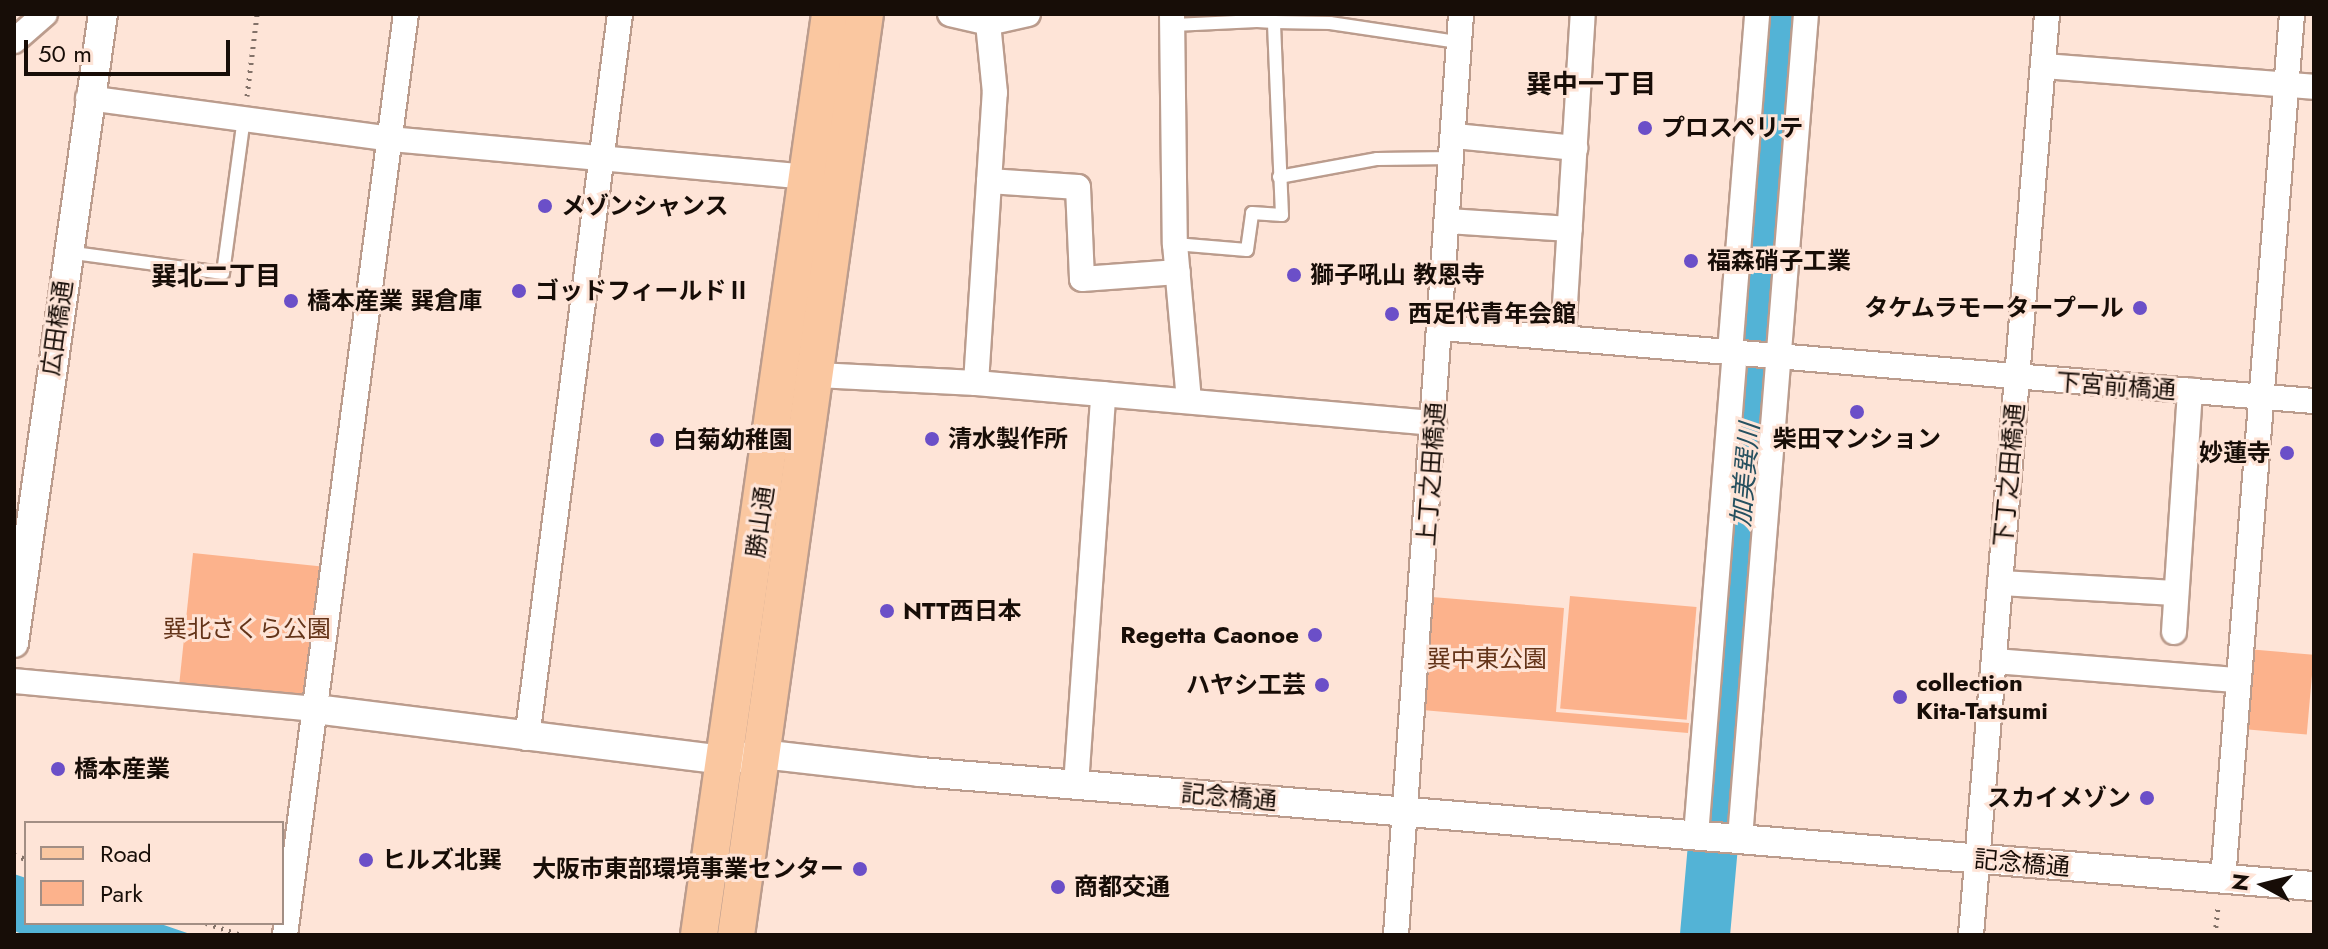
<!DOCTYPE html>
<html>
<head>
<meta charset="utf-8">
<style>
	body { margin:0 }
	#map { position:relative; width:2328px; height:949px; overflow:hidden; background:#fee4d7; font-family:Jost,"Noto Sans JP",sans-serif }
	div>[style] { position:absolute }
	.green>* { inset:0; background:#fcb28c; transform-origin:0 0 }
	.water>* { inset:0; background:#53b3d6 }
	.river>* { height:50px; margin:-25px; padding:0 25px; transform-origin:25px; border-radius:25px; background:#53b3d6 }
	.path>* { height:5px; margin-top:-2.5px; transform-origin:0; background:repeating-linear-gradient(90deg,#827168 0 2px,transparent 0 8px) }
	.roads { filter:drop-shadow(2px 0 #bb9c8d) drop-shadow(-2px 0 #bb9c8d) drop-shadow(0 2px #bb9c8d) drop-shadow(0 -2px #bb9c8d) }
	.service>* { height:12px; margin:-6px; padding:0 6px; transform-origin:6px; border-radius:6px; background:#fff }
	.minor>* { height:24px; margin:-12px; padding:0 12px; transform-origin:12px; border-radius:12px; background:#fff }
	.tertiary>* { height:28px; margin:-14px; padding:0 14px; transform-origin:14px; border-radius:14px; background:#fff }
	.primary>* { height:36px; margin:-18px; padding:0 18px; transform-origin:18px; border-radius:18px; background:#fac7a0 }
	.dots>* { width:22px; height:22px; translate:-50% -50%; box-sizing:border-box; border:4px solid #fee4d7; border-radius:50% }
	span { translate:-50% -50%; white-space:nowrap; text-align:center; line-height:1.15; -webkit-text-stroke:6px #fee4d7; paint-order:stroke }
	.poi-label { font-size:24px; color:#170d07; font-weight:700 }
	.left { translate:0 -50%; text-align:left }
	.right { translate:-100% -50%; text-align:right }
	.street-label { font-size:24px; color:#170d07 }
	.park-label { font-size:24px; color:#643419 }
	.neighbourhood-label { font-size:26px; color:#170d07; font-weight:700 }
	.water-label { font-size:26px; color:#26505f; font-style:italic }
	.frame { position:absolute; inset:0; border:16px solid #170d07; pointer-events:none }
	.legend { position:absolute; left:24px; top:821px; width:260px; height:104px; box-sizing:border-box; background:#fee4d7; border:2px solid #a28e84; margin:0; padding:10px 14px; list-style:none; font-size:24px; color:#170d07 }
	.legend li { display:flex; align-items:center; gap:16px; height:40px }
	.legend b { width:40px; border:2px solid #a28e84 }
	.north { position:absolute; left:2224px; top:845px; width:80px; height:80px; -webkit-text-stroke:6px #fee4d7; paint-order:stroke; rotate:277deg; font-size:22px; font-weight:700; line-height:32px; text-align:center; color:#170d07 }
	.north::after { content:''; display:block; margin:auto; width:28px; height:36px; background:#170d07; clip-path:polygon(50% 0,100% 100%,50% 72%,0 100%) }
	.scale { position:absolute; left:24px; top:40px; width:206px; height:36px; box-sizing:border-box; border:4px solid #170d07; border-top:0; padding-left:10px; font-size:24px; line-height:28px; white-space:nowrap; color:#170d07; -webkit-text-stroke:6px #fee4d7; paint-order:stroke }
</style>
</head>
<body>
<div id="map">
	<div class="green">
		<i style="left:193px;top:553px;width:127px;height:138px;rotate:6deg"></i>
		<i style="left:1570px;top:596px;width:127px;height:113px;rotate:5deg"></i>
		<i style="clip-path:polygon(1432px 597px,1564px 608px,1556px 712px,1689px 723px,1688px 733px,1422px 710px)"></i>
		<i style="left:2247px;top:649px;width:67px;height:80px;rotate:5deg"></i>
	</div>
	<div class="water">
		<i style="clip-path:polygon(14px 874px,26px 878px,26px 923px,158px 923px,193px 935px,25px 935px,14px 931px)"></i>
	</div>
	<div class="river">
		<i style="left:1705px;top:935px;width:925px;rotate:-84.91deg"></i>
	</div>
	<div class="path">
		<i style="left:247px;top:96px;width:83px;rotate:-83deg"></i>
		<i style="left:14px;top:855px;width:13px;rotate:18deg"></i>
		<i style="left:206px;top:923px;width:36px;rotate:19deg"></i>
		<i style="left:2215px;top:935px;width:31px;rotate:-84deg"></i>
	</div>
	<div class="roads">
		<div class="service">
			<i style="left:1274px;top:22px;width:56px;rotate:1deg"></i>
			<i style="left:1330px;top:23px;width:128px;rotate:8.5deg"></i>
			<i style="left:1174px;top:25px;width:83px;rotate:-2.8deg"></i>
			<i style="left:1279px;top:177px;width:100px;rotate:-10.4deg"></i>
			<i style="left:1377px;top:159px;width:75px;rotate:-0.8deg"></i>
			<i style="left:1175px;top:244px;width:72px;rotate:4.8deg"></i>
			<i style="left:1247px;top:250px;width:37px;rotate:-82deg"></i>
			<i style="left:1252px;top:213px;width:30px;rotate:4deg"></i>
			<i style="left:1282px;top:215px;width:193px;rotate:-92.4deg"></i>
			<i style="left:1274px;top:22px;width:17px;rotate:-177deg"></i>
			<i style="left:1257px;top:21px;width:7px;rotate:-90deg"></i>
			<i style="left:67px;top:252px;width:157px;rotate:7.7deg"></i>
			<i style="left:223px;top:273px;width:157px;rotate:-82.3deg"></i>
		</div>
		<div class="minor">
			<i style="left:950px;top:14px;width:39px;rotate:13deg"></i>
			<i style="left:988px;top:23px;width:41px;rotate:-12.7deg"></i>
			<i style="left:1172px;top:14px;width:230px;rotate:89.3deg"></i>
			<i style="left:1175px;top:244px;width:157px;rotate:84.9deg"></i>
			<i style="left:14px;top:41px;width:41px;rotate:-41.1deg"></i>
			<i style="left:2043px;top:66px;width:272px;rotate:4.4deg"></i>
			<i style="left:88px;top:98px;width:305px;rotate:7.7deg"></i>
			<i style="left:390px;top:139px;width:419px;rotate:5.2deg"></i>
			<i style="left:1455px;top:136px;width:121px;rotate:5.7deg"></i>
			<i style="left:989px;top:181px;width:89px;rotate:3.9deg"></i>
			<i style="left:1078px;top:187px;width:92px;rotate:87.5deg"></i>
			<i style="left:1082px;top:279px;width:96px;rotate:-4.2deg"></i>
			<i style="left:1448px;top:221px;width:122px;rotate:3.8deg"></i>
			<i style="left:1442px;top:328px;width:875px;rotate:4.79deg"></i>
			<i style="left:1563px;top:337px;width:324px;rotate:-86.5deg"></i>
			<i style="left:1730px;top:352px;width:339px;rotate:-85.4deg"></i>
			<i style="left:817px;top:375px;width:159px;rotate:2.9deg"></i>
			<i style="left:976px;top:383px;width:460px;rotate:5deg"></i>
			<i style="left:976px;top:383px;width:291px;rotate:-86.3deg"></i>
			<i style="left:995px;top:93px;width:70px;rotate:-95.7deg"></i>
			<i style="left:2000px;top:583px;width:176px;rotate:3.3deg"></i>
			<i style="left:2174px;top:632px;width:242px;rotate:-86.2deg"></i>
			<i style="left:1994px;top:661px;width:243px;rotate:4.5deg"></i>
			<i style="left:14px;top:681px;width:302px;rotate:5.3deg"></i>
			<i style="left:527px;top:738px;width:730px;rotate:-82.68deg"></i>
			<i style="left:1076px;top:785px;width:392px;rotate:-86deg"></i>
			<i style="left:1696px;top:835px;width:484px;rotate:-85.4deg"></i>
			<i style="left:1740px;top:838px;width:827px;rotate:-85.42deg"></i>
			<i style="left:2223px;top:879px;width:868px;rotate:-85.44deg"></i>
			<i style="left:285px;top:935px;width:929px;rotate:-82.52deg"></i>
			<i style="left:1396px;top:935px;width:923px;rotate:-85.96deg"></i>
			<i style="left:1971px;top:935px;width:924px;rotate:-85.28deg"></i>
		</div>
		<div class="tertiary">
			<i style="left:14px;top:643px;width:635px;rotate:-81.95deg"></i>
			<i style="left:315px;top:709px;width:415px;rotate:7.1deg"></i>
			<i style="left:727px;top:760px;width:35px;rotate:-10deg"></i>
			<i style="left:761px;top:754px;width:160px;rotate:6.5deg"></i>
			<i style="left:920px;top:772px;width:1399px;rotate:4.68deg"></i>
		</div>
		<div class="primary">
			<i style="left:699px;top:935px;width:930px;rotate:-81.9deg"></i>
			<i style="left:736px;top:935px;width:930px;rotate:-82.03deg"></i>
		</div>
	</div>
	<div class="dots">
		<i style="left:1645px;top:128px;background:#6b4fc8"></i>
		<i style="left:545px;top:206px;background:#6b4fc8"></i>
		<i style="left:1691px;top:261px;background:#6b4fc8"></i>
		<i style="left:1294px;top:275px;background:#6b4fc8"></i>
		<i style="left:519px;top:291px;background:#6b4fc8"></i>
		<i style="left:291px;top:301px;background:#6b4fc8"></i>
		<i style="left:2140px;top:308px;background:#6b4fc8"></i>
		<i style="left:1392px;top:314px;background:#6b4fc8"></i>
		<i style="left:1857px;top:412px;background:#6b4fc8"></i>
		<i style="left:932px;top:439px;background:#6b4fc8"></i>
		<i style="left:657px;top:440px;background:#6b4fc8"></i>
		<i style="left:2287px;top:453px;background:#6b4fc8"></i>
		<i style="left:887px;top:611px;background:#6b4fc8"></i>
		<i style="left:1315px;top:635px;background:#6b4fc8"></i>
		<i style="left:1322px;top:685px;background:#6b4fc8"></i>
		<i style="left:1900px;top:697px;background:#6b4fc8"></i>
		<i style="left:58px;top:769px;background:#6b4fc8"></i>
		<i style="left:2147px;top:798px;background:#6b4fc8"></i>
		<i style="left:366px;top:860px;background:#6b4fc8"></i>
		<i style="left:860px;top:869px;background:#6b4fc8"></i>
		<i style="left:1058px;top:887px;background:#6b4fc8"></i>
	</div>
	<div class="poi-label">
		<span class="left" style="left:1661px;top:128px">プロスペリテ</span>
		<span class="left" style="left:561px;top:206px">メゾンシャンス</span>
		<span class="left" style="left:1707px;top:261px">福森硝子工業</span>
		<span class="left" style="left:1310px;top:275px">獅子吼山 教恩寺</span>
		<span class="left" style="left:535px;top:291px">ゴッドフィールドⅡ</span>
		<span class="left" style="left:307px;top:301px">橋本産業 巽倉庫</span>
		<span class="right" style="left:2124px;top:308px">タケムラモータープール</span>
		<span class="left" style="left:1408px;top:314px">西足代青年会館</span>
		<span class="left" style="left:948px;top:439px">清水製作所</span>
		<span style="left:1857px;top:439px">柴田マンション</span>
		<span class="left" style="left:673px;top:440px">白菊幼稚園</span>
		<span class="right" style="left:2271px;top:453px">妙蓮寺</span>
		<span class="left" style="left:903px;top:611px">NTT西日本</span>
		<span class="right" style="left:1299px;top:635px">Regetta Caonoe</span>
		<span class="left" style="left:1916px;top:697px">collection<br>Kita-Tatsumi</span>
		<span class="right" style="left:1306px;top:685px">ハヤシ工芸</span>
		<span class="left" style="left:74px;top:769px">橋本産業</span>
		<span class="right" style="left:2131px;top:798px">スカイメゾン</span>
		<span class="left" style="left:382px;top:860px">ヒルズ北巽</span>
		<span class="right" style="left:844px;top:869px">大阪市東部環境事業センター</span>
		<span class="left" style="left:1074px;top:887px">商都交通</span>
	</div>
	<div class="street-label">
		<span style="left:57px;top:328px;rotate:-82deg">広田橋通</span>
		<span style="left:2116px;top:386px;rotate:4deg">下宮前橋通</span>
		<span style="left:1431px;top:474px;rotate:-86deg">上丁之田橋通</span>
		<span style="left:2009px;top:475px;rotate:-85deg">下丁之田橋通</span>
		<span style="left:760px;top:522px;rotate:-82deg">勝山通</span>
		<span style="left:1229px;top:797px;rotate:5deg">記念橋通</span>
		<span style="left:2022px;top:863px;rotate:5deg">記念橋通</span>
	</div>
	<div class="park-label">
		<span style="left:247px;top:629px">巽北さくら公園</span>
		<span style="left:1487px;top:659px">巽中東公園</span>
	</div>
	<div class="neighbourhood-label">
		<span style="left:1591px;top:85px">巽中一丁目</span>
		<span style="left:216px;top:277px">巽北二丁目</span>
	</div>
	<div class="water-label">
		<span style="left:1746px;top:475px;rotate:-85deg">加美巽川</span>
	</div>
	<div class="frame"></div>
	<ul class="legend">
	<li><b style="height:10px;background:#fac7a0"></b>Road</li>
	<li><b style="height:22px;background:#fcb28c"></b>Park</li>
	</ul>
	<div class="north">N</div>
	<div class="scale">50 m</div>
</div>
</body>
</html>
